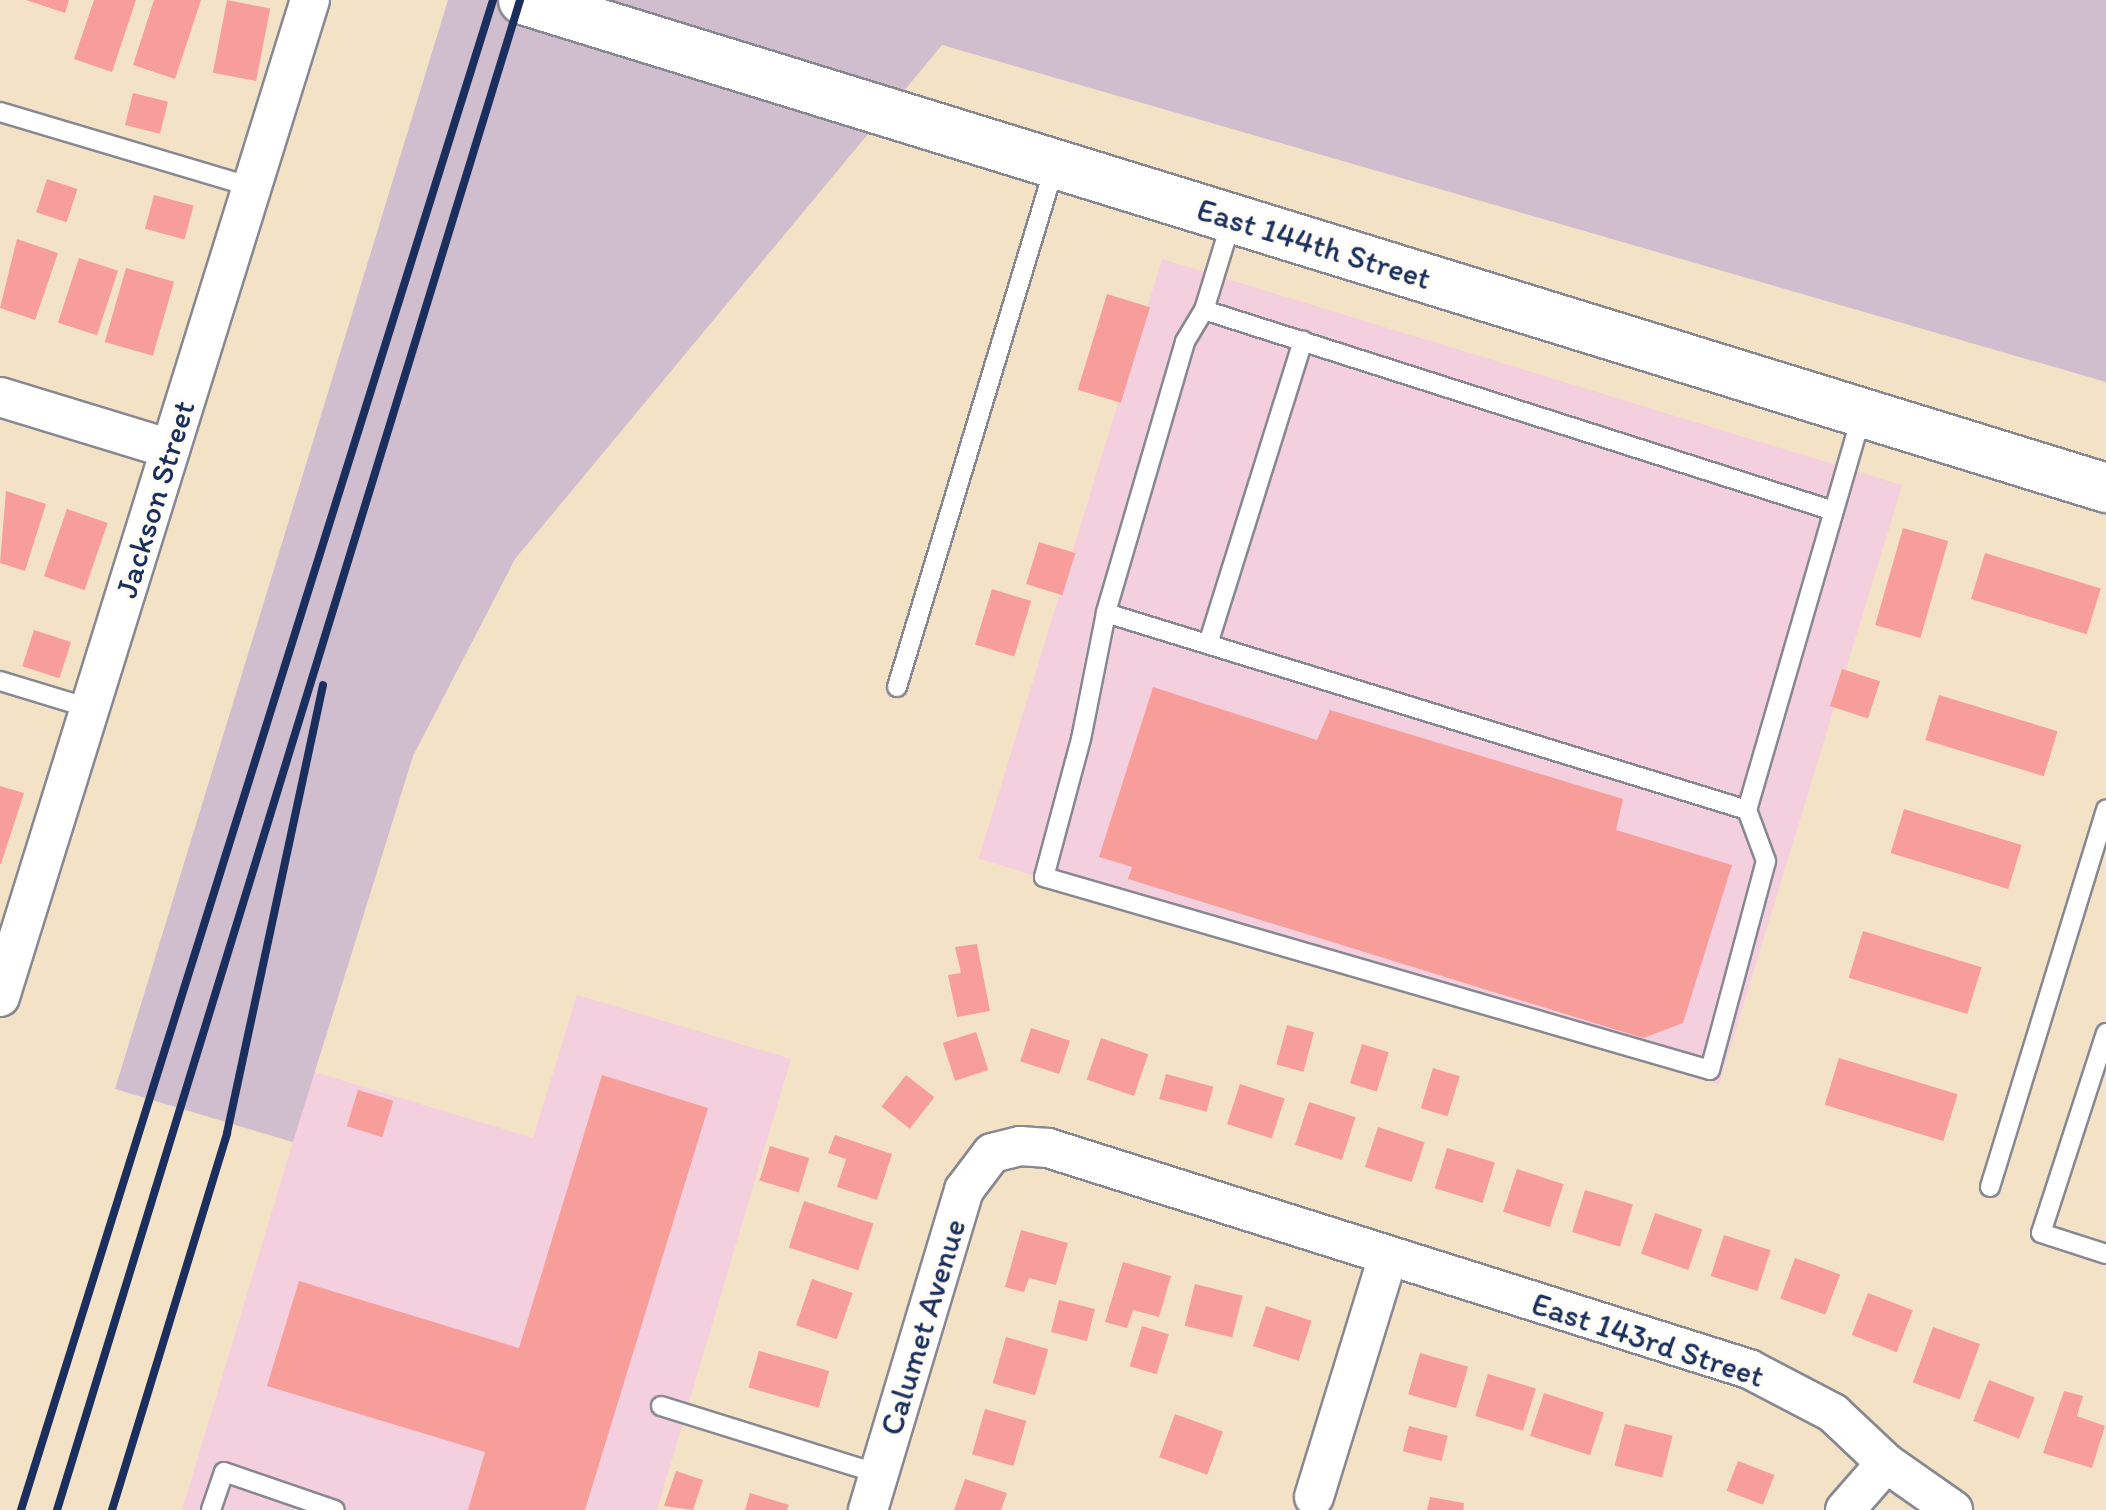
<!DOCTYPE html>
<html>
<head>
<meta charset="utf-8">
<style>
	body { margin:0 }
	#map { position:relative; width:2106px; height:1510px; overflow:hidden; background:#f4e2c7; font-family:Itim,sans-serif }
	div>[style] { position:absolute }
	.built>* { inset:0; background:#f4cfde; transform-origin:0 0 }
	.industrial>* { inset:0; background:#d0bdce }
	.building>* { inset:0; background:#f79e9b; transform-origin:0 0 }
	.roads { filter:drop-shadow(2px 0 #888892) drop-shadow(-2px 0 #888892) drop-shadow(0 2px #888892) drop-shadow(0 -2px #888892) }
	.service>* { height:18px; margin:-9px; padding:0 9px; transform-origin:9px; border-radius:9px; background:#fff }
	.minor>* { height:38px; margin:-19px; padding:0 19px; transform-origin:19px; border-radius:19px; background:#fff }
	.tertiary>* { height:48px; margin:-24px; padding:0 24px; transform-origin:24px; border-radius:24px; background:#fff }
	.rail>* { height:8px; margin:-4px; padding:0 4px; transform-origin:4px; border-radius:4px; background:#1b2f5e }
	span { translate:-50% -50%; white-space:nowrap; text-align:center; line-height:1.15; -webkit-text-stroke:8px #fdfcf7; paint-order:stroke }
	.street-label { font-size:32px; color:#1b2f5e }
</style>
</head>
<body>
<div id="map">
	<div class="built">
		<i style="left:1162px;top:259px;width:774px;height:627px;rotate:17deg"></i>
		<i style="clip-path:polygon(577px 995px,791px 1059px,657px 1510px,182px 1510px,314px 1072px,533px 1138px)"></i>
	</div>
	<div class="industrial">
		<i style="clip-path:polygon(448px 0,2106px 0,2106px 382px,942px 45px,515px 559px,413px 756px,293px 1142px,115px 1089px)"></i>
	</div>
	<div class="building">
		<i style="clip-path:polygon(26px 0,69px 0,65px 13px)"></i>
		<i style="clip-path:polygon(94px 0,136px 0,112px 72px,74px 59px)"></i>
		<i style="clip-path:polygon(154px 0,201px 0,175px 79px,133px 65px)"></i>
		<i style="left:227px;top:0;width:44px;height:74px;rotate:11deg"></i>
		<i style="left:133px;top:93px;width:36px;height:33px;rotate:14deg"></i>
		<i style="left:47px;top:179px;width:32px;height:35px;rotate:18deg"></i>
		<i style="left:154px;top:195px;width:41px;height:35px;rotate:15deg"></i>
		<i style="clip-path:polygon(17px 239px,58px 253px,35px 320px,0 308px)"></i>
		<i style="left:79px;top:258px;width:41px;height:68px;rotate:18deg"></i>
		<i style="left:126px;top:268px;width:50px;height:77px;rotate:16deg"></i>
		<i style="left:1107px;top:294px;width:45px;height:100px;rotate:17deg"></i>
		<i style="clip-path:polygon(6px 491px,46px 504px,25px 571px,0 563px)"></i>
		<i style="left:67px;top:509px;width:43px;height:71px;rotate:19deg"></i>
		<i style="left:1903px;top:528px;width:47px;height:101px;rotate:16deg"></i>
		<i style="left:1039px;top:542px;width:38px;height:44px;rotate:17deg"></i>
		<i style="left:1985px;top:553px;width:121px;height:48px;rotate:17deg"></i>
		<i style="left:992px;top:589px;width:41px;height:58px;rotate:17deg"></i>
		<i style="left:34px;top:630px;width:39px;height:38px;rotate:18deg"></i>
		<i style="left:1842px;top:669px;width:40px;height:39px;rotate:18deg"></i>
		<i style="clip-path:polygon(1153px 687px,1317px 740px,1330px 710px,1623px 799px,1616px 830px,1732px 865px,1683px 1023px,1643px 1038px,1128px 879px,1132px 867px,1099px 857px)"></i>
		<i style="left:1939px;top:695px;width:124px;height:47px;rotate:17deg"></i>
		<i style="clip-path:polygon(0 786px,24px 793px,1px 864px,0 864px)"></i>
		<i style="left:1904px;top:809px;width:123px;height:46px;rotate:17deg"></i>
		<i style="left:1863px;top:931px;width:124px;height:49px;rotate:17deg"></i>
		<i style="clip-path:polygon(977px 944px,990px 1011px,957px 1017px,948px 975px,961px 973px,955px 947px)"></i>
		<i style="left:1287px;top:1025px;width:28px;height:41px;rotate:15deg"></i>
		<i style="left:1031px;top:1028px;width:41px;height:35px;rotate:18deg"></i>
		<i style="left:976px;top:1032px;width:40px;height:35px;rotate:72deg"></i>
		<i style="left:1101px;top:1038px;width:50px;height:44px;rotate:19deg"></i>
		<i style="left:1362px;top:1044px;width:28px;height:41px;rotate:17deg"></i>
		<i style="left:1839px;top:1058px;width:124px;height:49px;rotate:17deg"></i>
		<i style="left:1433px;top:1068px;width:28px;height:42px;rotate:17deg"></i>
		<i style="left:1166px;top:1074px;width:49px;height:26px;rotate:15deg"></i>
		<i style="clip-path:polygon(602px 1075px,708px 1108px,585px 1510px,468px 1510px,485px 1452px,267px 1386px,299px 1281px,519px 1348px)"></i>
		<i style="left:906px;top:1075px;width:36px;height:40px;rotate:38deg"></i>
		<i style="left:1240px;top:1084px;width:47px;height:42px;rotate:18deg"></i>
		<i style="left:358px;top:1090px;width:37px;height:38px;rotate:17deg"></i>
		<i style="left:1309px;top:1102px;width:49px;height:45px;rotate:18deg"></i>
		<i style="left:1378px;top:1127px;width:49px;height:42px;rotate:18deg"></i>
		<i style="clip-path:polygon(835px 1135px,892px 1154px,877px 1200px,837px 1187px,846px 1159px,828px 1153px)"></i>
		<i style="left:770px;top:1146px;width:41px;height:36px;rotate:17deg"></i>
		<i style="left:1447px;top:1148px;width:50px;height:42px;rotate:17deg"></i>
		<i style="left:1517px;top:1169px;width:49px;height:45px;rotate:18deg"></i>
		<i style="left:1585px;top:1190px;width:50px;height:44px;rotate:17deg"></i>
		<i style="left:804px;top:1201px;width:73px;height:49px;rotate:18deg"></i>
		<i style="left:1655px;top:1213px;width:50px;height:43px;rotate:19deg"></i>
		<i style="clip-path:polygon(1021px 1230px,1068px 1243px,1056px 1285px,1029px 1278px,1024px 1292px,1005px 1287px)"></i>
		<i style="left:1724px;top:1235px;width:49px;height:43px;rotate:18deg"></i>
		<i style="left:1795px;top:1258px;width:48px;height:43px;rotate:20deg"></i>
		<i style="clip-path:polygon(1123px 1262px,1171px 1276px,1159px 1317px,1133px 1310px,1127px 1328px,1105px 1322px)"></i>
		<i style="left:812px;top:1279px;width:43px;height:49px;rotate:19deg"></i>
		<i style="left:1195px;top:1284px;width:49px;height:43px;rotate:14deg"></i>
		<i style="left:1868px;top:1293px;width:48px;height:45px;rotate:21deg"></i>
		<i style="left:1059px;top:1300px;width:37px;height:33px;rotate:14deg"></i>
		<i style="left:1266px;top:1306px;width:48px;height:42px;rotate:18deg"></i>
		<i style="left:1142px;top:1326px;width:28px;height:42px;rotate:17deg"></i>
		<i style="left:1933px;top:1327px;width:50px;height:59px;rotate:20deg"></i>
		<i style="left:1006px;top:1337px;width:44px;height:48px;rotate:16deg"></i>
		<i style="left:759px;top:1351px;width:73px;height:38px;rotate:16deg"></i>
		<i style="left:1420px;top:1353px;width:50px;height:43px;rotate:16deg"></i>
		<i style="left:1488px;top:1374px;width:50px;height:44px;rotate:17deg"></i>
		<i style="left:1989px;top:1380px;width:49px;height:44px;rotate:21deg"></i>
		<i style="clip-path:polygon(2064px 1391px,2083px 1396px,2077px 1416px,2105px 1426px,2092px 1468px,2043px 1453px)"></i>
		<i style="left:1544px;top:1393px;width:63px;height:45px;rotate:18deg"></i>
		<i style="left:985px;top:1409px;width:43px;height:47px;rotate:16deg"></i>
		<i style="left:1175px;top:1414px;width:51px;height:46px;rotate:20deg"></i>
		<i style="left:1625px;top:1424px;width:49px;height:43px;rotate:14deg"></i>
		<i style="left:1409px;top:1426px;width:40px;height:26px;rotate:14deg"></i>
		<i style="left:1738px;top:1461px;width:39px;height:32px;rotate:21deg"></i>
		<i style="clip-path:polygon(676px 1471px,703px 1480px,693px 1510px,664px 1506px)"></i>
		<i style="clip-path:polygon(965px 1479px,1007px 1493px,1001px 1510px,954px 1510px)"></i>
		<i style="clip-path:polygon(750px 1493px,789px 1505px,787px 1510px,745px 1510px)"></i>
		<i style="clip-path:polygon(1430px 1497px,1464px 1503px,1463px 1510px,1427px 1510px)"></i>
	</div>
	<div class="roads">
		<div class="service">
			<i style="left:0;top:112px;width:263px;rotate:16.6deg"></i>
			<i style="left:1232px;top:219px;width:95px;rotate:107.1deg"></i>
			<i style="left:1204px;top:310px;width:37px;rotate:121deg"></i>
			<i style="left:1185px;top:342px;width:282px;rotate:106.3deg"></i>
			<i style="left:1106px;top:613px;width:128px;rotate:101.2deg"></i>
			<i style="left:1081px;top:739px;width:143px;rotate:105deg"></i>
			<i style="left:1044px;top:877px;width:693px;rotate:16.16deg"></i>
			<i style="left:1710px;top:1070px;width:216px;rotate:-75deg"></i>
			<i style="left:1766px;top:861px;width:54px;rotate:-110.4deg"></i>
			<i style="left:1204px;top:310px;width:661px;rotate:17.7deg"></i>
			<i style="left:1106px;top:613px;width:671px;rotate:17.08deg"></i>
			<i style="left:1747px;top:810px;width:413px;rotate:-73.8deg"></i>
			<i style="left:1208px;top:644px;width:318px;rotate:-72.6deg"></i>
			<i style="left:0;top:681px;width:93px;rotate:16.9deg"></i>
			<i style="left:897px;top:687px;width:545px;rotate:-73.16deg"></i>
			<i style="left:2106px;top:1033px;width:210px;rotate:108deg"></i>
			<i style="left:2041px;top:1233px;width:68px;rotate:17.9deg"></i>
			<i style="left:1990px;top:1187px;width:395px;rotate:-72.9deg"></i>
			<i style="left:661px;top:1406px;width:228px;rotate:17.3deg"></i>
			<i style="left:211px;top:1510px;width:40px;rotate:-71.1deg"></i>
			<i style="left:224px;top:1472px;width:117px;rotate:18.9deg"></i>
		</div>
		<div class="minor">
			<i style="left:0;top:397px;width:178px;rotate:17deg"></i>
			<i style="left:0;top:997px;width:1044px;rotate:-72.73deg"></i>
			<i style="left:1314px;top:1497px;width:249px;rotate:-72.9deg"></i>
			<i style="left:868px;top:1510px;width:334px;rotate:-73.3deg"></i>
			<i style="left:964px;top:1190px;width:46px;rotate:-52.9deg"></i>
			<i style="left:992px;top:1153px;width:29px;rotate:-14deg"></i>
			<i style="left:1020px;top:1146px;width:28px;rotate:4deg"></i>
			<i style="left:1048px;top:1148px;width:735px;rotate:17.5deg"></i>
			<i style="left:1749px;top:1369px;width:95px;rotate:27.6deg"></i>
			<i style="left:1833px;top:1413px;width:73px;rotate:43.3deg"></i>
			<i style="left:1886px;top:1463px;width:82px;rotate:35deg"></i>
			<i style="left:1845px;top:1510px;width:62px;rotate:-48.9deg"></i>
		</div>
		<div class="tertiary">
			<i style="left:523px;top:0;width:1657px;rotate:17.13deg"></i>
		</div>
	</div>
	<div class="rail">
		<i style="left:21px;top:1510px;width:1582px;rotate:-72.64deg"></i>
		<i style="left:57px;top:1510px;width:1579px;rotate:-72.95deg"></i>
		<i style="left:112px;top:1510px;width:394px;rotate:-73deg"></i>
		<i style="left:227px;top:1133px;width:458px;rotate:-77.9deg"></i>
	</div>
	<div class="street-label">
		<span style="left:1314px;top:244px;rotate:17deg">East 144th Street</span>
		<span style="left:155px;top:499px;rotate:-73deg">Jackson Street</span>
		<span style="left:923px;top:1327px;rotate:-73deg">Calumet Avenue</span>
		<span style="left:1648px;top:1340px;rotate:18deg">East 143rd Street</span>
	</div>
</div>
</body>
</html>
